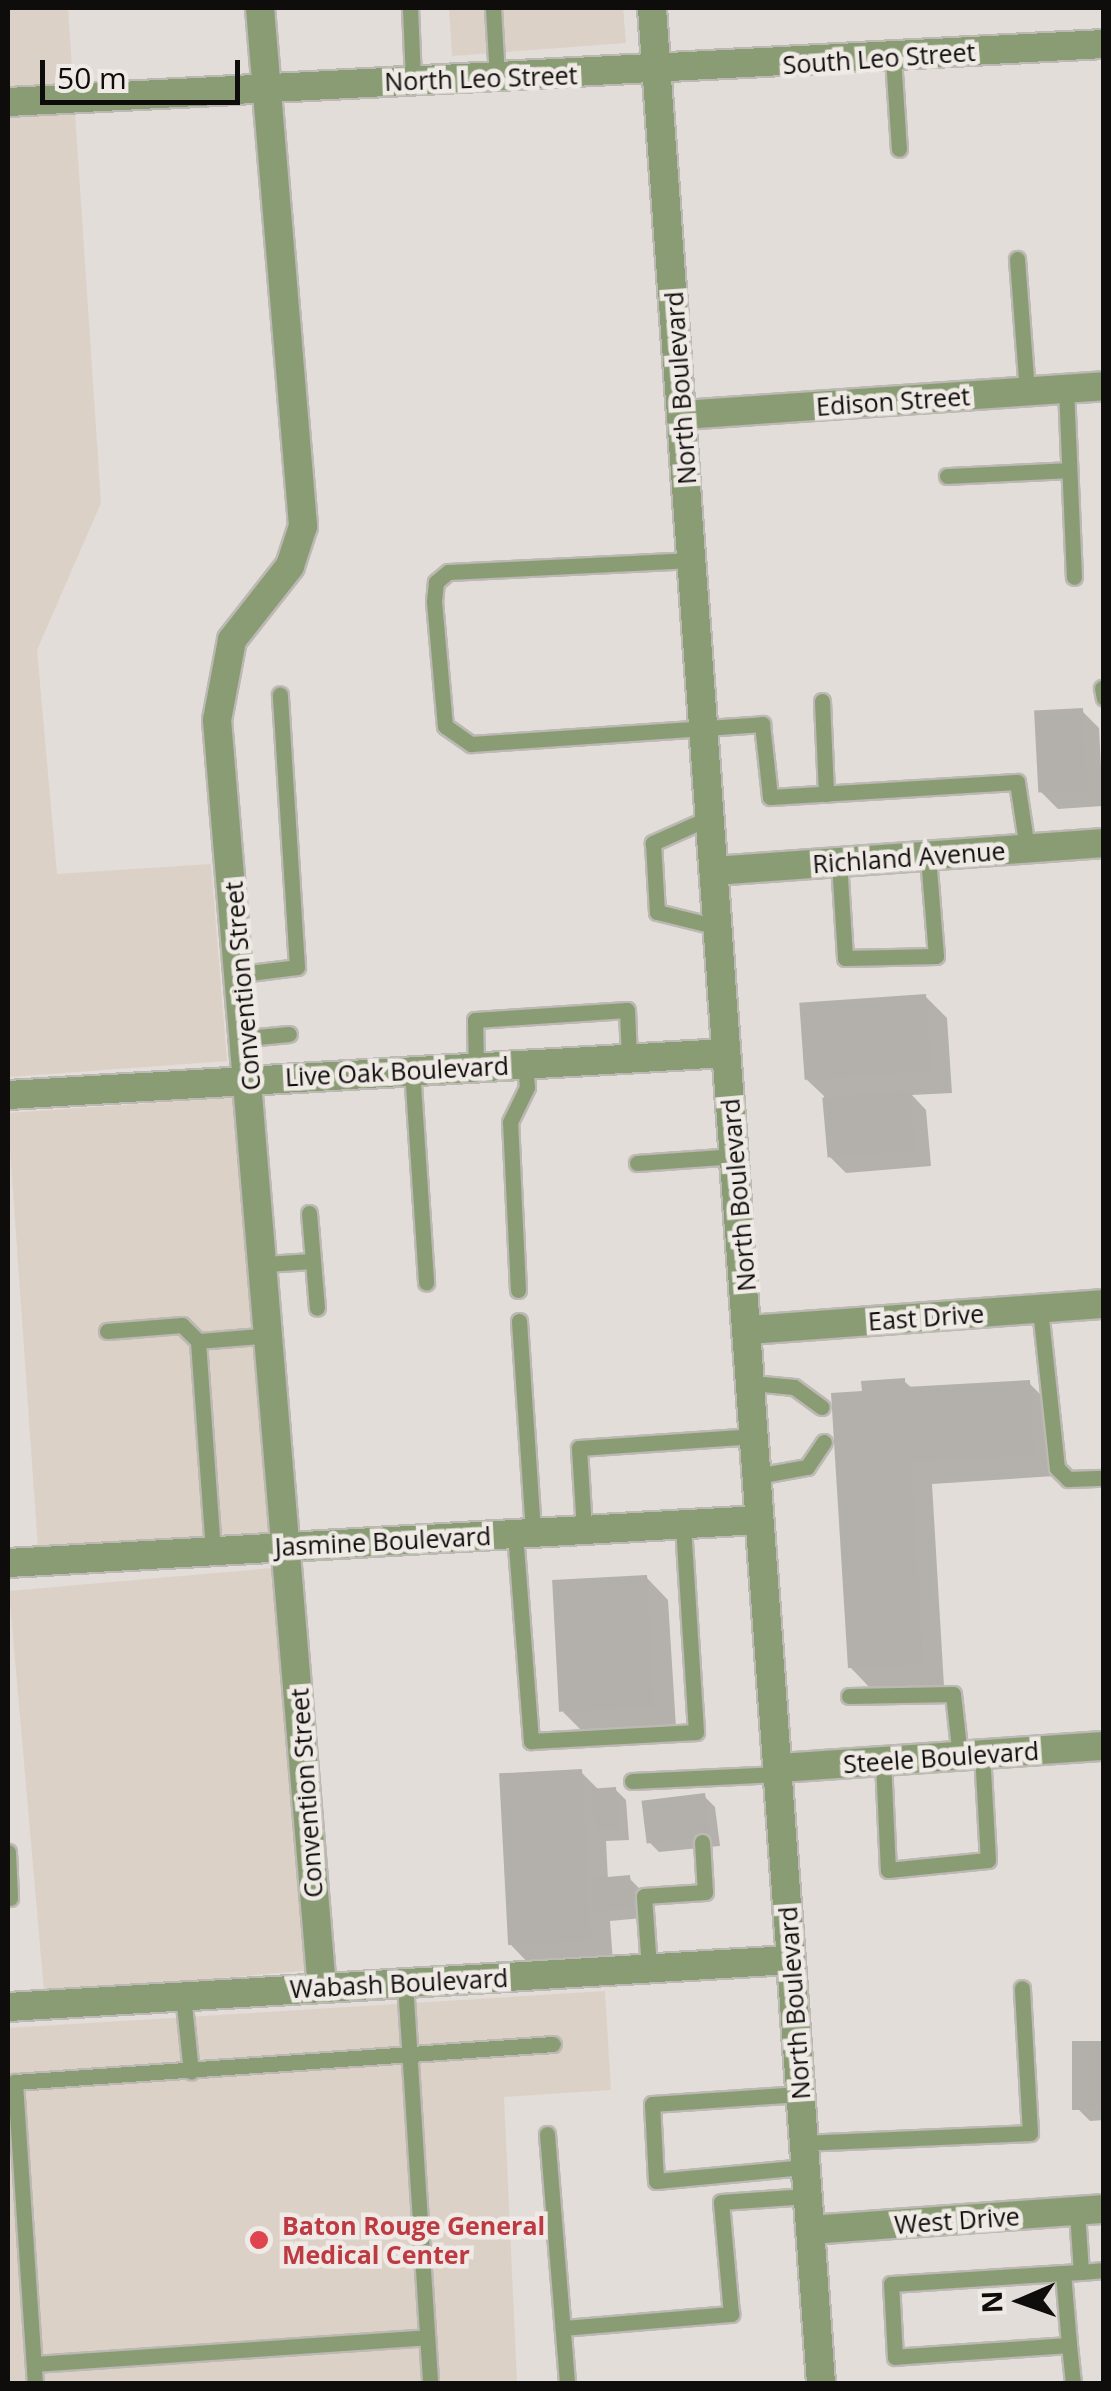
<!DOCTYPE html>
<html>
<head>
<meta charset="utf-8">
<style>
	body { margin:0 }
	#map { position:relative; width:1111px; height:2391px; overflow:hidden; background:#e2ddd8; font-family:"Open Sans",sans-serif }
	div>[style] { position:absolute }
	.built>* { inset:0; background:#dcd1c6; transform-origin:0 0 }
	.shadow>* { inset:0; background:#0003 }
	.building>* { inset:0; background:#b3afaa; transform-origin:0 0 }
	.roads { filter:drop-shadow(2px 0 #bcb8b3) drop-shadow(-2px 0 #bcb8b3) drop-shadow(0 2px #bcb8b3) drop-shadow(0 -2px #bcb8b3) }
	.service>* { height:15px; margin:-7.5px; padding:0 7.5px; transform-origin:7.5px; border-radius:7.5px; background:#899c73 }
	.minor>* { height:28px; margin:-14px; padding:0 14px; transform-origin:14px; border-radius:14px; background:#899c73 }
	.tertiary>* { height:28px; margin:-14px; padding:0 14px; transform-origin:14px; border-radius:14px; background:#899c73 }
	.dots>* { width:28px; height:28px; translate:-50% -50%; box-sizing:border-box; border:5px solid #efeae5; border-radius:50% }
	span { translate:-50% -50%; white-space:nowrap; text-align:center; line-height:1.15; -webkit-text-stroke:9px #efeae5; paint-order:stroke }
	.street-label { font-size:25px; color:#0f0d0b }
	.health-label { font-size:25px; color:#be3a42; font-weight:700 }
	.left { translate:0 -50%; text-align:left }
	.frame { position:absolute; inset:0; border:10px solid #0f0d0b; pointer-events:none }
	.north { position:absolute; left:971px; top:2251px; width:100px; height:100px; -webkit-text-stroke:8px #efeae5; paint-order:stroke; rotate:268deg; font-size:28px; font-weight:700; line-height:40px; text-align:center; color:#0f0d0b }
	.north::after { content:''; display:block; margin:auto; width:35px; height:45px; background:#0f0d0b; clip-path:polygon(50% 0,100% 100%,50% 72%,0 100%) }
	.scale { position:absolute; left:40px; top:60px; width:200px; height:45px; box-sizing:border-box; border:5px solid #0f0d0b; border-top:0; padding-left:12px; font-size:30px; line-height:35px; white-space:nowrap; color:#0f0d0b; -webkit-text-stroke:8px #efeae5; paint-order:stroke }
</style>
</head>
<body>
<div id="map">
	<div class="built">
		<i style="clip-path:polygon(8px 8px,68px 8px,101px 503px,37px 650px,57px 874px,211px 864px,227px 1061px,8px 1077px)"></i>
		<i style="clip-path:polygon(449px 8px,623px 8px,626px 43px,452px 56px)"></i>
		<i style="left:238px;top:1097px;width:437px;height:231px;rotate:86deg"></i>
		<i style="left:272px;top:1568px;width:404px;height:264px;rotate:85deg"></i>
		<i style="clip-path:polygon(605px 1991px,611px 2090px,504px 2097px,517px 2383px,8px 2384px,8px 2028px)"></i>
	</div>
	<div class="shadow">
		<i style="clip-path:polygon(1082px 711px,1099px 728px,1103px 806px,1058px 809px,1041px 792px)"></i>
		<i style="clip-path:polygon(925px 996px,947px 1018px,952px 1093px,912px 1095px,926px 1110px,931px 1166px,846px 1173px,829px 1156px,824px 1096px,806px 1079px)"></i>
		<i style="clip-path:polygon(904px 1381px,913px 1389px,1029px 1383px,1051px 1405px,1055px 1476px,932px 1484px,944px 1686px,872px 1690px,850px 1667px,865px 1393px)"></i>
		<i style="clip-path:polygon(646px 1577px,668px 1600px,676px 1728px,585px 1734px,563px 1712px)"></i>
		<i style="clip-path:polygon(581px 1772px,600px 1791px,615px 1789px,626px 1800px,629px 1840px,606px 1841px,608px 1880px,629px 1878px,640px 1889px,643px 1918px,610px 1921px,613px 1963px,533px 1968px,511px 1945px)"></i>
		<i style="clip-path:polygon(704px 1796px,715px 1807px,720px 1846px,659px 1852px,648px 1841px)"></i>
		<i style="clip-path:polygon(1104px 2044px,1104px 2120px,1090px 2121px,1079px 2110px)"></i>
	</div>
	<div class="building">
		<i style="left:1083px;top:708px;width:82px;height:49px;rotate:87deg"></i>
		<i style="left:926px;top:994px;width:77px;height:127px;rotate:86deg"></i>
		<i style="left:910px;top:1090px;width:60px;height:88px;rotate:85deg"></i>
		<i style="clip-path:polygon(905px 1378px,905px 1387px,1030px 1380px,1034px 1455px,911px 1462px,923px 1664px,848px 1668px,831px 1393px,862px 1391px,861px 1381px)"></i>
		<i style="left:647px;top:1575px;width:132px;height:95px;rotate:87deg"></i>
		<i style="left:582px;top:1769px;width:172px;height:83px;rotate:87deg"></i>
		<i style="left:616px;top:1787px;width:42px;height:24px;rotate:86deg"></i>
		<i style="left:705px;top:1793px;width:43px;height:64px;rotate:83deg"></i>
		<i style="left:630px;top:1875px;width:33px;height:39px;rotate:85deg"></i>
		<i style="left:1104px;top:2041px;width:69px;height:32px;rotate:90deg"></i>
	</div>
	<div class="roads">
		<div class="service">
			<i style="left:410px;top:8px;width:72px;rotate:87.6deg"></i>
			<i style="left:493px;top:8px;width:69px;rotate:86.7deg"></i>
			<i style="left:893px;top:57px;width:92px;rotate:86.3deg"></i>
			<i style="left:1017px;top:259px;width:132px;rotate:85.7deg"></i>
			<i style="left:1066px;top:388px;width:189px;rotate:87.6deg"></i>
			<i style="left:947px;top:476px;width:122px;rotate:-2.8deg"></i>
			<i style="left:693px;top:560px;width:245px;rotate:177.2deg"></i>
			<i style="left:448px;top:572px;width:16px;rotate:140deg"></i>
			<i style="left:436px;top:582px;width:19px;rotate:96deg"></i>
			<i style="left:434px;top:601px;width:125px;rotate:85deg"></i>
			<i style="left:445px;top:726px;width:32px;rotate:35deg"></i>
			<i style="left:471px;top:744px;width:292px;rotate:-3.9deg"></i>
			<i style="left:762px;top:724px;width:73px;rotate:83.7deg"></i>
			<i style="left:770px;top:797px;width:247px;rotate:-3.5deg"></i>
			<i style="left:1017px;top:782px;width:67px;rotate:81.4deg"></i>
			<i style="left:1102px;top:688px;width:10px;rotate:79deg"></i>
			<i style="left:822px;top:701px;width:93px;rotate:87.5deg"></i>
			<i style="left:711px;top:817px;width:64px;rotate:155.9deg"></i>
			<i style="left:653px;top:843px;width:69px;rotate:86.7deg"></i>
			<i style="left:657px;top:912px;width:63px;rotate:13.8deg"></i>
			<i style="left:839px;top:862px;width:96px;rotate:86.4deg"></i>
			<i style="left:845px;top:958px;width:91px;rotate:-1.3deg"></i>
			<i style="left:936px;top:956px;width:100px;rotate:-94.6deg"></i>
			<i style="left:241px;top:974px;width:56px;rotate:-7.1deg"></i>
			<i style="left:297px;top:967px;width:273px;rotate:-93.6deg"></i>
			<i style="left:247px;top:1038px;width:42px;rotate:-5.4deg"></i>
			<i style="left:476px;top:1067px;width:47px;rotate:-91.2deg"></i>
			<i style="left:475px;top:1020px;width:152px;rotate:-3.8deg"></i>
			<i style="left:627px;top:1010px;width:48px;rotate:87.6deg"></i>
			<i style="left:412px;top:1070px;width:213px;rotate:86.2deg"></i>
			<i style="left:637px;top:1163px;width:98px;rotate:-4.1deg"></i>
			<i style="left:309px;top:1213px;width:95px;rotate:85.2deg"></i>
			<i style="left:265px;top:1264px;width:47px;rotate:-3.7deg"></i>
			<i style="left:518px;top:1290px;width:168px;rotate:-92.7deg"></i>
			<i style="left:510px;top:1122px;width:39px;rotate:-64deg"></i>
			<i style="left:527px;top:1087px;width:23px;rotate:-95deg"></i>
			<i style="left:1040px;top:1309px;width:160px;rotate:83.9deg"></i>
			<i style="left:1057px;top:1468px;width:16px;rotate:45deg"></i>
			<i style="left:1068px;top:1479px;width:36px;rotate:-2deg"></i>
			<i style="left:519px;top:1321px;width:211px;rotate:86.2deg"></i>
			<i style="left:107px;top:1331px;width:75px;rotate:-4.6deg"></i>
			<i style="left:182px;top:1325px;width:23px;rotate:45deg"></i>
			<i style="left:752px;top:1383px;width:42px;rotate:5.4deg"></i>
			<i style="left:794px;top:1387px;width:34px;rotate:36deg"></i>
			<i style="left:757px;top:1476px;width:51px;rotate:-10.2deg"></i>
			<i style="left:807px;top:1467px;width:30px;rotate:-56deg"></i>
			<i style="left:584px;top:1530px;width:82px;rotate:-93.5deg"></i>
			<i style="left:579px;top:1448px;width:176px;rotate:-3.9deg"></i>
			<i style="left:515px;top:1533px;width:209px;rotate:85.6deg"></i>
			<i style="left:531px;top:1741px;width:165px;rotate:-3.1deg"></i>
			<i style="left:696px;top:1732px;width:208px;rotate:-93.6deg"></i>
			<i style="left:213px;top:1551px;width:211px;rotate:-94.1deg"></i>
			<i style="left:198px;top:1341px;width:73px;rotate:-4.7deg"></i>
			<i style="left:849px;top:1696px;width:104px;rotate:-1.1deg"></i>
			<i style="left:953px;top:1694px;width:62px;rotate:83.6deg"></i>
			<i style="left:883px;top:1761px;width:109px;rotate:87.4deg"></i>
			<i style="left:888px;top:1870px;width:100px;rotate:-5.7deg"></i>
			<i style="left:988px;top:1860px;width:106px;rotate:-93.2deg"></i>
			<i style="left:632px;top:1781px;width:147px;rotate:-2.7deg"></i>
			<i style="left:8px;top:1852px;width:46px;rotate:87.5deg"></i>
			<i style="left:649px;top:1968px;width:72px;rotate:-94deg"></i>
			<i style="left:644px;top:1896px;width:61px;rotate:-3.8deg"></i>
			<i style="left:705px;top:1892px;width:50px;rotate:-93.4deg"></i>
			<i style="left:405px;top:1983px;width:402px;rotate:86.4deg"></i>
			<i style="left:183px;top:1995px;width:77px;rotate:84.1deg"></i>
			<i style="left:800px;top:2094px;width:148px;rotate:176.1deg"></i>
			<i style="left:652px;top:2104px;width:77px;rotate:87deg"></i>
			<i style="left:656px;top:2181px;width:150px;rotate:-5.4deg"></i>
			<i style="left:547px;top:2134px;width:251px;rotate:85.4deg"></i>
			<i style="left:803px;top:2143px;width:227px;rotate:-2.5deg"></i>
			<i style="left:1030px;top:2133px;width:145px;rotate:-93.2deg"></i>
			<i style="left:1081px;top:2272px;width:23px;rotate:-5deg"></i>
			<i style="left:1063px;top:2273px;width:72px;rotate:85.2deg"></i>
			<i style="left:1069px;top:2345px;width:174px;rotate:176.1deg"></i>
			<i style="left:895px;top:2357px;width:73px;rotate:-93.1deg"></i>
			<i style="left:891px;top:2284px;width:172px;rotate:-3.7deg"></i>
			<i style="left:1063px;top:2273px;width:18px;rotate:-3deg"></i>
			<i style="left:1081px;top:2272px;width:61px;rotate:-93.8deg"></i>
			<i style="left:563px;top:2328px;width:169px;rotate:-4.8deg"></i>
			<i style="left:731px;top:2314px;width:112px;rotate:-95.1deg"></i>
			<i style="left:721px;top:2202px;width:86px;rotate:-4deg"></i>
			<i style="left:1069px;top:2345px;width:39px;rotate:84deg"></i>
			<i style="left:34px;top:2364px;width:394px;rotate:-3.9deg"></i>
			<i style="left:35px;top:2384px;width:303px;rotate:-93.8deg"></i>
			<i style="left:15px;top:2082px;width:539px;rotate:-4.04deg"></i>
		</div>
		<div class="minor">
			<i style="left:260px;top:8px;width:520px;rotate:85.25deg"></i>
			<i style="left:303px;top:526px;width:42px;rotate:108deg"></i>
			<i style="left:290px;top:566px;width:94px;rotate:128.1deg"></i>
			<i style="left:232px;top:640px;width:81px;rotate:100.6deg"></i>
			<i style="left:217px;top:720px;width:1272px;rotate:85.27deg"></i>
			<i style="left:8px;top:102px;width:1098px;rotate:-3.03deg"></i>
			<i style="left:682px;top:415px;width:423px;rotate:-3.9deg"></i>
			<i style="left:714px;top:871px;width:391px;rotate:-4.1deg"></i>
			<i style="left:8px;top:1095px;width:719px;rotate:-3.35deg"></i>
			<i style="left:749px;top:1330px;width:356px;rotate:-4.2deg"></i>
			<i style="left:8px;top:1563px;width:752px;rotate:-3.28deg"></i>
			<i style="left:779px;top:1768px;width:326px;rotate:-3.9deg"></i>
			<i style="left:8px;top:2007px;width:783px;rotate:-3.44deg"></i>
			<i style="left:810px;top:2230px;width:295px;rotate:-4.1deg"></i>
		</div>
		<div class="tertiary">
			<i style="left:652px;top:8px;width:2382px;rotate:85.93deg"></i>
		</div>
	</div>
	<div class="dots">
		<i style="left:259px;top:2240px;background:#e0444e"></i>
	</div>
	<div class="street-label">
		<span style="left:879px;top:58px;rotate:-4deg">South Leo Street</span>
		<span style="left:481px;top:78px;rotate:-2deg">North Leo Street</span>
		<span style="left:680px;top:388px;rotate:-94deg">North Boulevard</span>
		<span style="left:893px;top:401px;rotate:-4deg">Edison Street</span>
		<span style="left:909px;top:857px;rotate:-4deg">Richland Avenue</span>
		<span style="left:242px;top:986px;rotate:-95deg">Convention Street</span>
		<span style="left:397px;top:1071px;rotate:-3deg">Live Oak Boulevard</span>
		<span style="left:738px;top:1195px;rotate:-95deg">North Boulevard</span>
		<span style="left:926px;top:1317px;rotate:-4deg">East Drive</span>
		<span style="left:383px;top:1541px;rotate:-3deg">Jasmine Boulevard</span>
		<span style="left:941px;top:1757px;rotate:-4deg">Steele Boulevard</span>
		<span style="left:306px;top:1793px;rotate:-94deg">Convention Street</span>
		<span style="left:399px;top:1983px;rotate:-3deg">Wabash Boulevard</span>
		<span style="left:794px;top:2003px;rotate:-94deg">North Boulevard</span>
		<span style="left:957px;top:2220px;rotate:-4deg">West Drive</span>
	</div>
	<div class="health-label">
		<span class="left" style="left:282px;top:2240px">Baton Rouge General<br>Medical Center</span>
	</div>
	<div class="frame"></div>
	<div class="north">N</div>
	<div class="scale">50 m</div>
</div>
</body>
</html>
